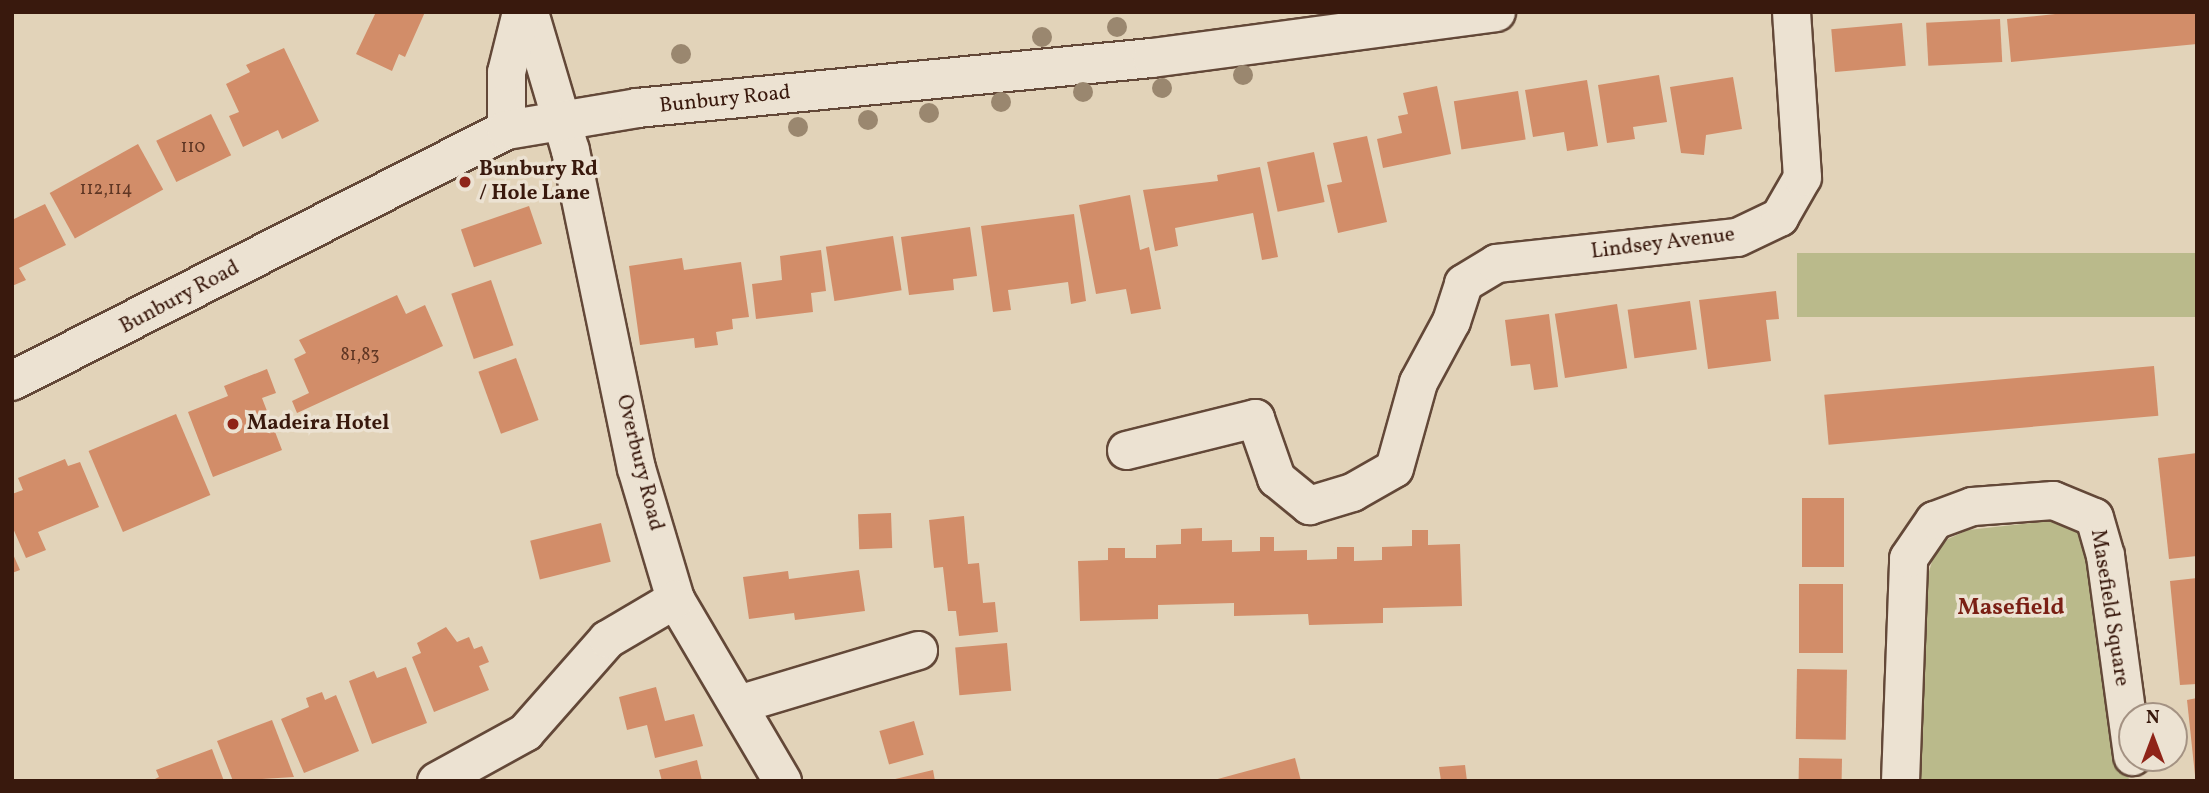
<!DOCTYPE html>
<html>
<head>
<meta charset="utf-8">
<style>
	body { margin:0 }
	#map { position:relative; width:2209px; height:793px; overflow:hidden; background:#e2d3b9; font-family:Vollkorn,serif }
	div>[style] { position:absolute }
	.green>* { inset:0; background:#baba8b; transform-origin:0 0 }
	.building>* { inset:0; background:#d28d69; transform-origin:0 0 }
	.roads { filter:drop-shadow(2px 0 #634838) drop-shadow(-2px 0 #634838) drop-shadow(0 2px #634838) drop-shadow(0 -2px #634838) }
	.street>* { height:37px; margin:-18.5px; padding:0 18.5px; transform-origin:18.5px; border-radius:18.5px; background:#ece2d2 }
	.secondary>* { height:38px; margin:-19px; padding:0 19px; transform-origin:19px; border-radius:19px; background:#ece2d2 }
	.trees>* { width:20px; height:20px; margin:-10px; border-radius:50%; background:#9a876f }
	.dots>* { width:19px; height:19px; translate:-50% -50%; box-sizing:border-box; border:4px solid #ece2d2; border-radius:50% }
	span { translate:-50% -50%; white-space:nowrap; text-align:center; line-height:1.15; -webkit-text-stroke:7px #ece2d2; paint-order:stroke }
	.number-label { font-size:18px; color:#5f3624 }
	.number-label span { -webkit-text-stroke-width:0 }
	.street-label { font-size:21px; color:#39190d }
	.poi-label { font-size:21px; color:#39190d; font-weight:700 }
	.left { translate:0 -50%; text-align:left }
	.neighbourhood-label { font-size:23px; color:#7a1f14; font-weight:700 }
	.frame { position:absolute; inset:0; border:14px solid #39190d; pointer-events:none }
	.north { position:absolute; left:2118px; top:702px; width:70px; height:70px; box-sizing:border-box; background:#ece2d2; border:2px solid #a49283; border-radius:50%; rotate:0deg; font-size:19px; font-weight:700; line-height:28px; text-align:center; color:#39190d }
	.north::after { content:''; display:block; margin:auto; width:24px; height:32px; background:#8f2418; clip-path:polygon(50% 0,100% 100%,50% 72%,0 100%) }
</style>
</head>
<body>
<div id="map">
	<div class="green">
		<i style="left:2197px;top:253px;width:64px;height:400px;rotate:90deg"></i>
		<i style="clip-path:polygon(2059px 520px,2083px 535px,2116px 673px,2129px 781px,1918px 781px,1928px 575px,1934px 555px,1948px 539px,1968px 530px)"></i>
	</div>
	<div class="building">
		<i style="clip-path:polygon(376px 12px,425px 12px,405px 57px,399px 54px,392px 71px,356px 54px)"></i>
		<i style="clip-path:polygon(2074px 12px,2197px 12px,2197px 44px,2011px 62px,2007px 19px)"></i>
		<i style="left:2000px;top:19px;width:43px;height:74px;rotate:87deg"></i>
		<i style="left:1902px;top:23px;width:43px;height:71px;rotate:85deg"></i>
		<i style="clip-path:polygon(284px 48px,319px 121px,282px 139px,278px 130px,243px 147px,229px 116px,239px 112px,226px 84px,250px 72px,246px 65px)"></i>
		<i style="clip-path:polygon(1659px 75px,1667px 122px,1633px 127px,1635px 139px,1607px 143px,1598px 85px)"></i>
		<i style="clip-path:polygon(1733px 77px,1742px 129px,1706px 135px,1704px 155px,1681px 153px,1670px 87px)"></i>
		<i style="clip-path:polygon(1587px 80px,1598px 146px,1567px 151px,1564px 132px,1533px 137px,1525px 90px)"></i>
		<i style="clip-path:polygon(1437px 86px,1451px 154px,1383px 168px,1377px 139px,1402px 133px,1398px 116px,1408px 114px,1403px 93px)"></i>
		<i style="left:1518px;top:91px;width:49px;height:65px;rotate:81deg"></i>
		<i style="left:211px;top:114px;width:46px;height:61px;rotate:64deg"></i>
		<i style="clip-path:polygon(1367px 136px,1387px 222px,1338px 233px,1327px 185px,1342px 182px,1333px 143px)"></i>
		<i style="left:138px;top:144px;width:52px;height:101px;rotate:61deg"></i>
		<i style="left:1314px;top:152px;width:51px;height:48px;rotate:78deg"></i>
		<i style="clip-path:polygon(1260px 167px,1278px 257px,1262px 260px,1253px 213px,1175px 228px,1178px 246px,1155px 251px,1143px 190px,1218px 181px,1217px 175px)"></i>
		<i style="clip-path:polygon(1130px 195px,1140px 250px,1149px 247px,1161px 309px,1131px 314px,1126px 289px,1096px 294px,1079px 205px)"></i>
		<i style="clip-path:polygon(45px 204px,66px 245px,19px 268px,26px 280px,12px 286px,12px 220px)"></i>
		<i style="left:529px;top:206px;width:40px;height:72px;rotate:71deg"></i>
		<i style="clip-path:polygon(1074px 214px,1086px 301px,1071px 304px,1068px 282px,1008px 290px,1011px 310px,993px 312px,981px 226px)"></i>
		<i style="clip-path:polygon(970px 227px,977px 276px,953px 279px,954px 290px,909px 295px,901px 237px)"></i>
		<i style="left:893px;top:236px;width:55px;height:68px;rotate:81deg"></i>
		<i style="clip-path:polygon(821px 250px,826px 291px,811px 293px,813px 312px,756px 319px,752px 284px,782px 280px,780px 256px)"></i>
		<i style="clip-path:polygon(682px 258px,684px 270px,741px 262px,749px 317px,732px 319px,733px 329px,716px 332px,718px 345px,695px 348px,694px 338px,640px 345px,629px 266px)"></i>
		<i style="left:491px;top:280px;width:69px;height:42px;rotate:71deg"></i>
		<i style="clip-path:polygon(1776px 291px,1779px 319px,1766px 320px,1771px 361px,1708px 369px,1699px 300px)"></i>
		<i style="clip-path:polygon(397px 295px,406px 314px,425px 305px,443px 346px,297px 413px,292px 401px,309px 393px,294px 359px,306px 353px,299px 340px)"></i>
		<i style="left:1690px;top:301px;width:49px;height:63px;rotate:82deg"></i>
		<i style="left:1617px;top:304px;width:65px;height:63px;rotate:81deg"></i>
		<i style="clip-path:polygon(1549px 314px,1558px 387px,1534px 390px,1530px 364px,1511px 366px,1505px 320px)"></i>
		<i style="left:516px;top:358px;width:66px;height:40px;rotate:70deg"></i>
		<i style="left:2154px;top:366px;width:50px;height:331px;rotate:85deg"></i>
		<i style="clip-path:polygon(267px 369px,276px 393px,262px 398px,282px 450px,213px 477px,188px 412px,228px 396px,224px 386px)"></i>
		<i style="left:176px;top:414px;width:88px;height:95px;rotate:67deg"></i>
		<i style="clip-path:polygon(2197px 453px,2197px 556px,2169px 559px,2158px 458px)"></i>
		<i style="clip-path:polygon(65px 459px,68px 466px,80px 462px,99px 507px,38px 532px,46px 550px,26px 558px,12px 526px,12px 494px,23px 490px,18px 478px)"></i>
		<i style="left:1802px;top:498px;width:42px;height:69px"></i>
		<i style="left:891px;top:513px;width:35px;height:33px;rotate:88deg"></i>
		<i style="clip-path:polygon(964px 516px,968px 564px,979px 563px,983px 603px,995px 602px,998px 632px,959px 636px,956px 611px,948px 611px,943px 567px,934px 568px,929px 520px)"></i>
		<i style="left:601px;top:523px;width:40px;height:73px;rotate:76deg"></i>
		<i style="clip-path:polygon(1202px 528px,1202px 541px,1232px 540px,1232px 552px,1260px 551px,1260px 537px,1274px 537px,1274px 551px,1307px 550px,1307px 560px,1337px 559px,1337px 547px,1354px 547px,1354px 561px,1382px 560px,1382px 547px,1412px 546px,1412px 530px,1428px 530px,1428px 545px,1460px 544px,1462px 606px,1383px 608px,1383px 623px,1309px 625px,1308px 614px,1234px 616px,1234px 603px,1158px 605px,1158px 619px,1080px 621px,1078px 561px,1108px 560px,1108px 548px,1125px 548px,1125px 558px,1156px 558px,1156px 545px,1181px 544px,1181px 529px)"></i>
		<i style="clip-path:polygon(12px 552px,20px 570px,12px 573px)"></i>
		<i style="clip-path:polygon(859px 570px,865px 611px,795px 620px,794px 613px,749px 619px,743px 577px,788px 571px,789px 579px)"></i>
		<i style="clip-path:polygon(2197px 578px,2197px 684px,2180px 685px,2170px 581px)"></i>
		<i style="left:1799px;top:584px;width:44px;height:69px"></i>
		<i style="clip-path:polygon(446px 627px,457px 642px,469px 637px,474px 649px,482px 646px,489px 662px,479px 666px,489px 690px,434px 712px,412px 657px,421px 653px,417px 643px)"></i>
		<i style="left:1007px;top:643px;width:48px;height:52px;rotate:85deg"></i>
		<i style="clip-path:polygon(406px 667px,427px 723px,372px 744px,349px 681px,374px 671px,377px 678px)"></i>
		<i style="left:1797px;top:669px;width:50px;height:70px;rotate:1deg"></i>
		<i style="clip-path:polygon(656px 687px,665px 721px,694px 714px,703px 746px,655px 758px,647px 725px,627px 730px,619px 697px)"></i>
		<i style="clip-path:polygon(322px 692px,325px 700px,336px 695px,359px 751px,304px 773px,281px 719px,309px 707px,306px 698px)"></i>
		<i style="clip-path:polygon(2197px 698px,2197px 775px,2195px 775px,2187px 700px)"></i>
		<i style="clip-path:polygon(272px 720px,294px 777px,233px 781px,217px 741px)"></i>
		<i style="left:914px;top:721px;width:35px;height:36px;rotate:74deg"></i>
		<i style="clip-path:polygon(212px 749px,224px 781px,151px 781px,159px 777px,156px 770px)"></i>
		<i style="clip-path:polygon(1295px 758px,1301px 781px,1214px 781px,1214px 780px)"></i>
		<i style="left:1799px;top:758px;width:43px;height:23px;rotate:1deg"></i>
		<i style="clip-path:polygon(697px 760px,702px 781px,662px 781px,659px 770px)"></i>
		<i style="clip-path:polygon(1465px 765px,1467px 781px,1441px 781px,1439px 767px)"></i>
		<i style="clip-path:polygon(933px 770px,935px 781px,891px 781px,891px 780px)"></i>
	</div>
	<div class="roads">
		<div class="street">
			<i style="left:529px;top:12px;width:144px;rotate:73.5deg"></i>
			<i style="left:570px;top:150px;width:325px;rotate:78.3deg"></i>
			<i style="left:636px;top:468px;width:137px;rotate:73.4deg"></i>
			<i style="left:675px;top:599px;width:211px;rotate:59.5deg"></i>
			<i style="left:506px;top:130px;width:58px;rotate:-90deg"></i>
			<i style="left:506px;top:72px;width:62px;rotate:-76deg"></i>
			<i style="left:1126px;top:450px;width:133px;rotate:-13.9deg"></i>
			<i style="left:1255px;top:418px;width:64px;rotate:70.7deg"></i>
			<i style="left:1276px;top:478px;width:43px;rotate:39.3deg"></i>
			<i style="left:1309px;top:505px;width:45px;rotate:-16.8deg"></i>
			<i style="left:1352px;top:492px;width:48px;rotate:-29.7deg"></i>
			<i style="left:1394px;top:468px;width:89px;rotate:-74.4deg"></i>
			<i style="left:1418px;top:382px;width:69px;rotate:-61.6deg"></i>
			<i style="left:1451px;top:321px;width:40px;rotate:-72deg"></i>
			<i style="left:1463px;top:283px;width:39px;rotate:-31deg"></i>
			<i style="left:1496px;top:263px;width:242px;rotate:-6.2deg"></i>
			<i style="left:1737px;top:237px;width:47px;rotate:-25.5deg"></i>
			<i style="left:1779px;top:217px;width:46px;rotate:-60.1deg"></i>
			<i style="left:1802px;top:177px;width:165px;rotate:-93.8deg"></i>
			<i style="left:738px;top:704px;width:188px;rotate:-16.7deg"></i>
			<i style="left:436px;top:781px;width:102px;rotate:-28.8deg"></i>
			<i style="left:525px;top:732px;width:124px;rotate:-48.6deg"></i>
			<i style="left:607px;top:639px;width:79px;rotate:-30.5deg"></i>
			<i style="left:1900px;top:781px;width:223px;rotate:-87.9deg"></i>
			<i style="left:1908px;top:558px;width:46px;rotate:-55.6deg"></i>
			<i style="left:1934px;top:520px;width:40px;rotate:-20.2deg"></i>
			<i style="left:1972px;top:506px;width:81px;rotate:-4.2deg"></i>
			<i style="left:2053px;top:500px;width:44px;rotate:22.5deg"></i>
			<i style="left:2094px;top:517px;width:40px;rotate:74deg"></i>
			<i style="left:2105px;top:555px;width:203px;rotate:82.3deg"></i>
		</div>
		<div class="secondary">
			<i style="left:12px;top:381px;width:554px;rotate:-26.93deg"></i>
			<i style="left:506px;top:130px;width:133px;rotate:-9.5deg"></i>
			<i style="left:637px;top:108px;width:517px;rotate:-5.55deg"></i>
			<i style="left:1152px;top:58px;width:347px;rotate:-7.6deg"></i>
		</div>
	</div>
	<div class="trees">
		<i style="left:1117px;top:27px"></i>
		<i style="left:1042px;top:37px"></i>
		<i style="left:681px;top:54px"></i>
		<i style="left:1243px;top:75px"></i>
		<i style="left:1162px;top:88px"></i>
		<i style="left:1083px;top:92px"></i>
		<i style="left:1001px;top:102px"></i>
		<i style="left:929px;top:113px"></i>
		<i style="left:868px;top:120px"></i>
		<i style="left:798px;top:127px"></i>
	</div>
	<div class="dots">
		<i style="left:465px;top:182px;background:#8f2418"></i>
		<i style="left:233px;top:424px;background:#8f2418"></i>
	</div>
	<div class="number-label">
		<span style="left:193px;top:148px">110</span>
		<span style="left:106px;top:190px">112,114</span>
		<span style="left:360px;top:356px">81,83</span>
	</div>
	<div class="street-label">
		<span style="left:725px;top:100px;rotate:-6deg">Bunbury Road</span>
		<span style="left:1663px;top:244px;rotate:-7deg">Lindsey Avenue</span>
		<span style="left:180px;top:298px;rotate:-28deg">Bunbury Road</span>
		<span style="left:639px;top:463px;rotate:76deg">Overbury Road</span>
		<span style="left:2109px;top:608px;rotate:81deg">Masefield Square</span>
	</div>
	<div class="poi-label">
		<span class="left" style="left:479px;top:182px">Bunbury Rd<br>/ Hole Lane</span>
		<span class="left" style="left:247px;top:424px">Madeira Hotel</span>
	</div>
	<div class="neighbourhood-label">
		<span style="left:2011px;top:608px">Masefield</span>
	</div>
	<div class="frame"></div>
	<div class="north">N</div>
</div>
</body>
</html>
